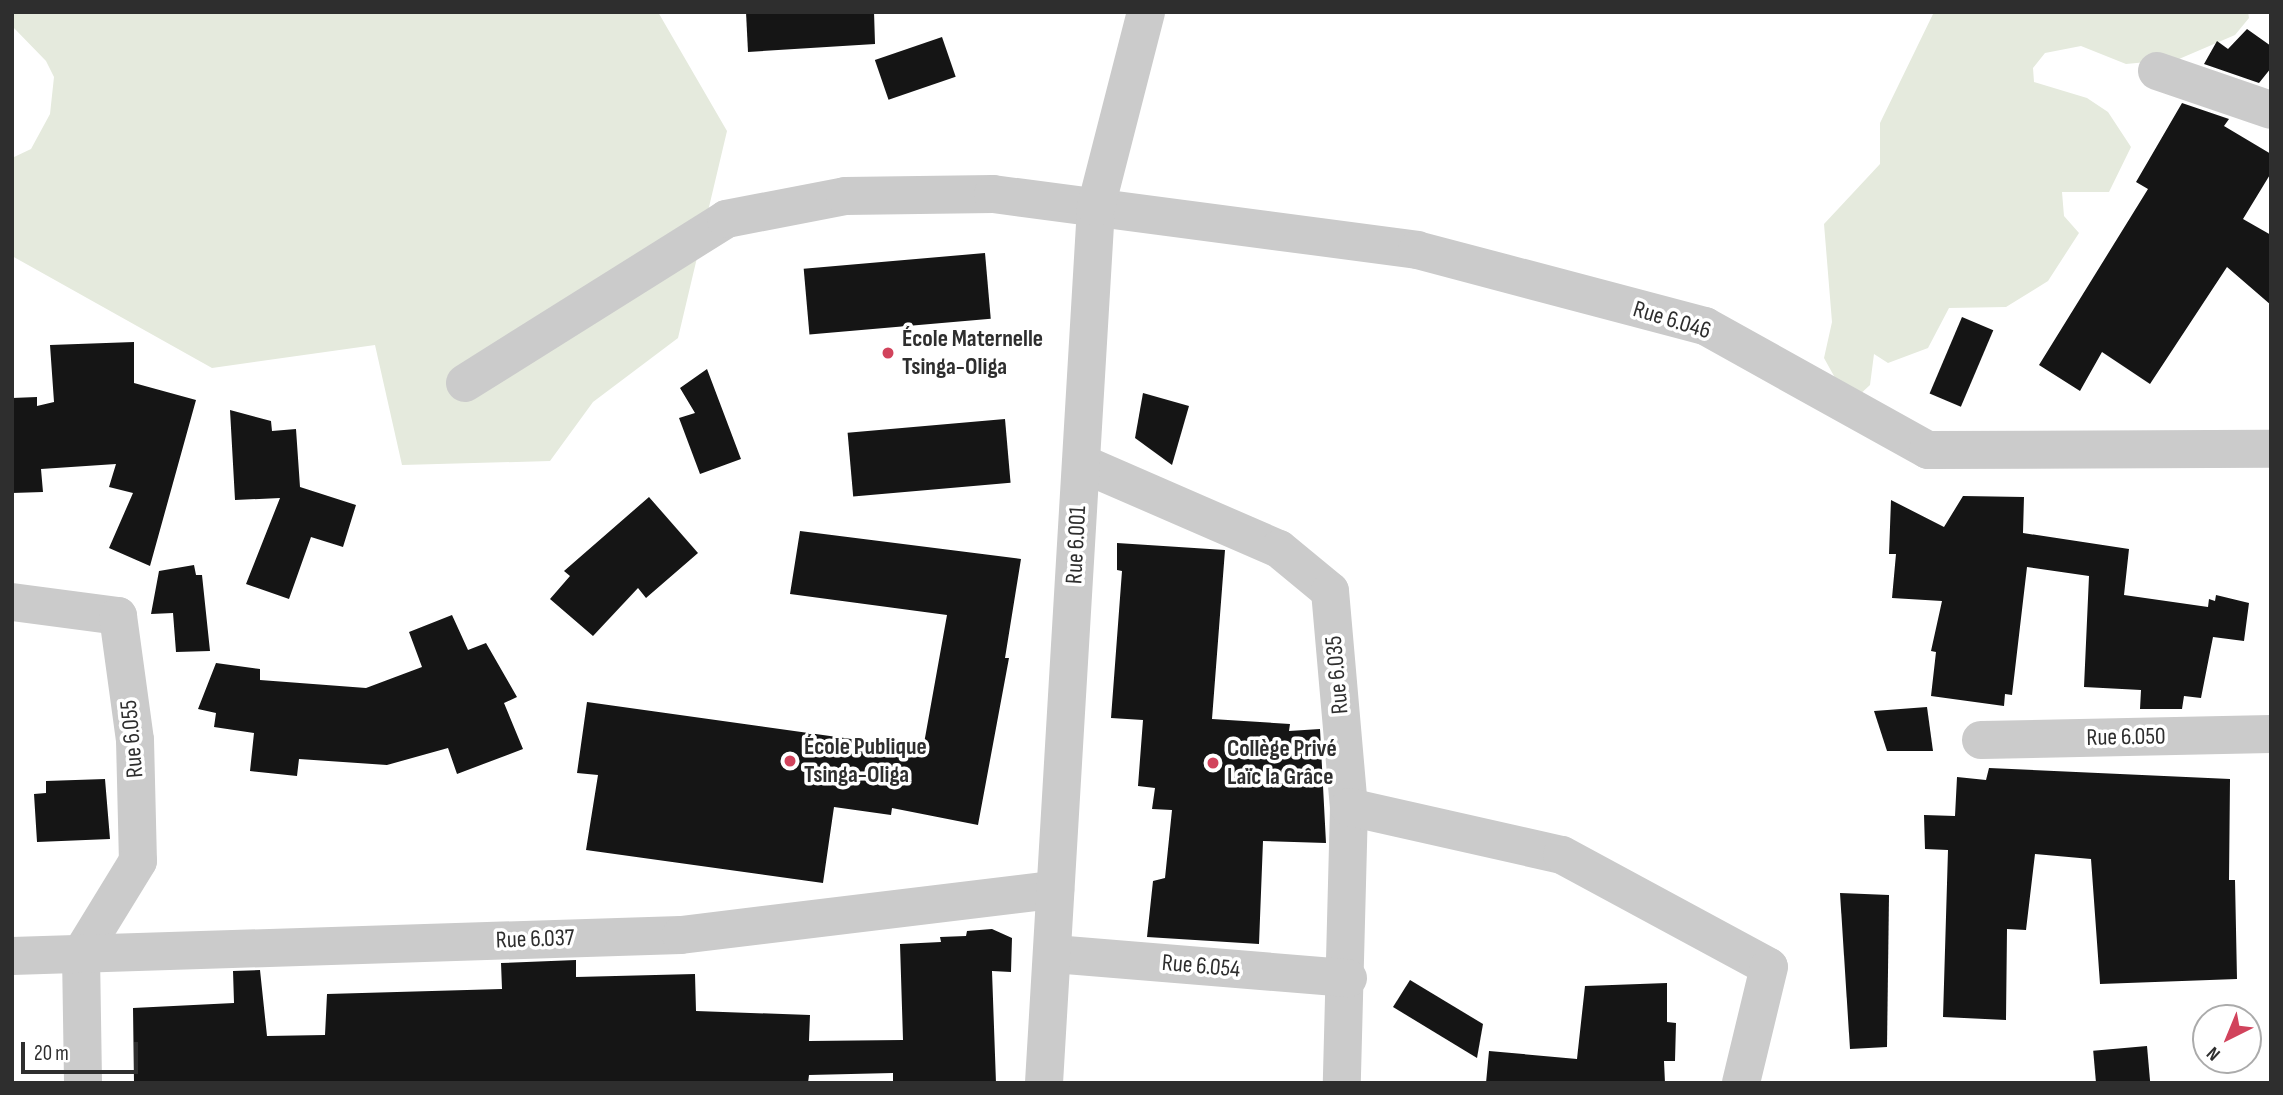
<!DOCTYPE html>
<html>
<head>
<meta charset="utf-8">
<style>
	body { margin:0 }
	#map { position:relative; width:2283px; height:1095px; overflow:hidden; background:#fff; font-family:"Sofia Sans Condensed",sans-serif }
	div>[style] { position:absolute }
	.green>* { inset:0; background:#e5eadd }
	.building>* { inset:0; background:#151515; transform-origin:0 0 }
	.minor>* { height:38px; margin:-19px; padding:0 19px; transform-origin:19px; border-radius:19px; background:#cbcbcb }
	.dots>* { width:19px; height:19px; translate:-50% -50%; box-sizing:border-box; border:4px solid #fff; border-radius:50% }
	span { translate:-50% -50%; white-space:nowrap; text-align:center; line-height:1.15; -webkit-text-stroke:7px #fff; paint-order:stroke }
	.street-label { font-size:24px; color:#2e2e2e }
	.poi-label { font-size:24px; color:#2e2e2e; font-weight:700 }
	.left { translate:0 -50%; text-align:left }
	.frame { position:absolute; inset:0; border:14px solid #2e2e2e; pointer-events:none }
	.north { position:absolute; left:2192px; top:1004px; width:70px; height:70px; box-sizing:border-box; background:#fff; border:2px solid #ababab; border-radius:50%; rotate:223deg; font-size:19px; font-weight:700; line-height:28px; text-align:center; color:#2e2e2e }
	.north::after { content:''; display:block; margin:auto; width:24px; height:32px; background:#d1435c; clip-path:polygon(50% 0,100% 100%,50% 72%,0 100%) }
	.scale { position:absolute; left:21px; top:1042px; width:117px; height:32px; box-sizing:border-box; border:4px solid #2e2e2e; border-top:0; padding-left:9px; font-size:21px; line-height:24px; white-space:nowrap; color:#2e2e2e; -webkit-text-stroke:5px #fff; paint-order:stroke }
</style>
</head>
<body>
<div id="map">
	<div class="green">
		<i style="clip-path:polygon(12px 12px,658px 12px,727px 131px,678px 338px,593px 402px,550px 461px,402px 465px,375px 345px,212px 368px,12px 256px,12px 158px,31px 149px,50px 114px,54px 77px,46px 61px,12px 26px)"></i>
		<i style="clip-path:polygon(1934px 12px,2248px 12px,2249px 18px,2235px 35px,2179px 59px,2126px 64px,2081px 46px,2045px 53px,2033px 68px,2034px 82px,2087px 98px,2108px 112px,2131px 147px,2109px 192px,2062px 192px,2064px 216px,2079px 233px,2048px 281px,2006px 307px,1949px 308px,1928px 348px,1888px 363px,1874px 354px,1870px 385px,1857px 397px,1844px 394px,1824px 358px,1832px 322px,1824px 224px,1880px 164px,1880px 123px)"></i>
	</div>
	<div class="building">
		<i style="clip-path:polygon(746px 12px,874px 12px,875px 44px,748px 52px)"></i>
		<i style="clip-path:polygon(2247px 29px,2271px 46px,2271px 68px,2259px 83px,2204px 64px,2217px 41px,2228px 49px)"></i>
		<i style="left:942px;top:37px;width:42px;height:71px;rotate:71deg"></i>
		<i style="clip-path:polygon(2182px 103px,2229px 119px,2224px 126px,2271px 154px,2271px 173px,2243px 219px,2271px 235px,2271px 305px,2227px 267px,2150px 384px,2102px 352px,2080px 391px,2039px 365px,2148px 189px,2136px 182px)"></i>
		<i style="left:985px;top:253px;width:66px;height:182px;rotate:85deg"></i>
		<i style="left:1962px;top:317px;width:34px;height:83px;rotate:23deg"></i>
		<i style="clip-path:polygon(134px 342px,134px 383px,196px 400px,150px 566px,109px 548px,133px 493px,109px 487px,116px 464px,41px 469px,43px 492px,12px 493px,12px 398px,37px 397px,37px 406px,54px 402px,50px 345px)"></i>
		<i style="clip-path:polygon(707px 369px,741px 459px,700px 474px,679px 418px,695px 413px,680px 388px)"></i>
		<i style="clip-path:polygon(1143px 393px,1189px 406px,1172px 465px,1135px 438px)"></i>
		<i style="clip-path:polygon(230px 410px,271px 421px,272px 431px,296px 429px,300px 487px,356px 505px,343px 547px,311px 537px,289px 599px,246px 584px,280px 498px,235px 500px)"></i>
		<i style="left:1005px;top:419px;width:64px;height:158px;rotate:85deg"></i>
		<i style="clip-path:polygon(1963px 496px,2024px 497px,2023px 533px,2129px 549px,2124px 595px,2208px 607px,2209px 599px,2215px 601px,2216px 595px,2249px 603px,2244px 641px,2213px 637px,2201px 698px,2184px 696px,2182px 709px,2140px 709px,2141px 690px,2084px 687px,2089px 576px,2027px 567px,2012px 695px,2005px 694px,2004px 706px,1931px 696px,1936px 652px,1931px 651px,1942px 601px,1892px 598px,1896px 554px,1889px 554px,1891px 500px,1944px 527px)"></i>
		<i style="clip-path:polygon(649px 497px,698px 553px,646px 598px,638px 588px,593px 636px,550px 599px,570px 576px,564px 571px)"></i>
		<i style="clip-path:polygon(800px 531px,1021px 559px,1005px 658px,1009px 658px,978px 825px,892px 808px,891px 815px,834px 807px,823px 883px,586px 850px,598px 775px,577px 773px,587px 702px,923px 749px,947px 615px,790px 594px)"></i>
		<i style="clip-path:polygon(1117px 543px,1225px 550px,1212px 719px,1290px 724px,1289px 731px,1320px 729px,1326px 843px,1263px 841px,1259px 944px,1147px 937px,1153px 881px,1165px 878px,1172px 810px,1152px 809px,1155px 788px,1138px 786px,1143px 720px,1111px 718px,1122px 571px,1117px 570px)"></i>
		<i style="clip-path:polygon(194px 565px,196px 575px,202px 575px,210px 651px,176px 652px,173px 613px,151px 614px,159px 571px)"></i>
		<i style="clip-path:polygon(452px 615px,468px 650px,486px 643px,517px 697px,504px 703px,523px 749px,457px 774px,448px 748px,387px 765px,299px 759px,297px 776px,250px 771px,254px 733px,214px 727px,216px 713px,198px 709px,216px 663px,260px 669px,260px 680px,366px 688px,422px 667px,409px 632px)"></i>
		<i style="clip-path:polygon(1927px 707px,1933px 751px,1887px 751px,1874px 711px)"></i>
		<i style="clip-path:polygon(1989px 768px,2230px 779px,2229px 880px,2235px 880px,2237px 979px,2100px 984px,2091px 859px,2035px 854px,2026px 930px,2007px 929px,2006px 1020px,1943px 1017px,1948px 850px,1925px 849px,1924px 815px,1955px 816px,1957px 777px,1986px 780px)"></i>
		<i style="clip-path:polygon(105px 779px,110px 839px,37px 842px,34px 794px,46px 793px,46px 781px)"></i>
		<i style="clip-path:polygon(1840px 893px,1889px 895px,1887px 1047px,1850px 1049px)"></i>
		<i style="clip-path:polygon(992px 929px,1012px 938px,1011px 972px,992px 971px,996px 1083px,893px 1083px,893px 1073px,809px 1075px,808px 1083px,134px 1083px,133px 1008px,234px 1003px,233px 971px,260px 970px,267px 1036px,325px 1035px,327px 994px,502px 989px,501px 963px,576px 960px,576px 977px,695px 974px,696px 1011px,810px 1015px,809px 1041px,903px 1040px,900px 944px,941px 942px,940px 937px,966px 936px,967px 931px)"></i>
		<i style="clip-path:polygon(1410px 980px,1483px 1024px,1477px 1058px,1393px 1007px)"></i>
		<i style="clip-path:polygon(1667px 983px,1667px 1022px,1676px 1023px,1675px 1061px,1664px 1061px,1665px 1083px,1486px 1083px,1489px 1051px,1577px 1059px,1585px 986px)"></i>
		<i style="left:2147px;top:1046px;width:37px;height:54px;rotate:85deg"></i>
	</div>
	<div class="minor">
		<i style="left:2157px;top:71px;width:120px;rotate:18.9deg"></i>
		<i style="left:465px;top:383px;width:308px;rotate:-32.1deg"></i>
		<i style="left:726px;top:219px;width:121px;rotate:-10.9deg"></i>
		<i style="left:845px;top:196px;width:148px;rotate:-0.8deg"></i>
		<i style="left:993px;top:194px;width:428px;rotate:7.5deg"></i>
		<i style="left:1417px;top:250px;width:298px;rotate:14.8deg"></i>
		<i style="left:1705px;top:326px;width:255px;rotate:29.1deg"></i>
		<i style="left:1928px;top:450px;width:343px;rotate:-0.2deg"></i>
		<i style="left:1081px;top:463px;width:216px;rotate:23.5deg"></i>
		<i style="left:1279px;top:549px;width:66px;rotate:39.5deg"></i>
		<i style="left:1330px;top:591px;width:217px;rotate:85deg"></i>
		<i style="left:1349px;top:807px;width:276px;rotate:91.5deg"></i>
		<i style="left:12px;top:602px;width:107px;rotate:7.5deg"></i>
		<i style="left:118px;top:616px;width:125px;rotate:82.2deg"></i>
		<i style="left:135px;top:740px;width:121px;rotate:88.6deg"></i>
		<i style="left:138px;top:861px;width:109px;rotate:121.5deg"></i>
		<i style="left:81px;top:954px;width:129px;rotate:89.1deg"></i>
		<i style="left:1981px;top:740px;width:290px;rotate:-1.2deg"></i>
		<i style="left:1349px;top:807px;width:218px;rotate:12.7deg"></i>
		<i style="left:1562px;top:855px;width:235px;rotate:28.4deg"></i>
		<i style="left:1769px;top:967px;width:119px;rotate:103.6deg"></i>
		<i style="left:1054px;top:954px;width:295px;rotate:4.7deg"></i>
		<i style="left:12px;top:956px;width:669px;rotate:-1.8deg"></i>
		<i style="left:681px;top:935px;width:377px;rotate:-6.9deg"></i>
		<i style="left:1044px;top:1083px;width:878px;rotate:-86.6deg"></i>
		<i style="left:1096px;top:207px;width:201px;rotate:-75.6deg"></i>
	</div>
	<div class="dots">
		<i style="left:888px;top:353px;background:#d1435c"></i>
		<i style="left:790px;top:761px;background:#d1435c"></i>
		<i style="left:1213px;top:763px;background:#d1435c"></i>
	</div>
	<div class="street-label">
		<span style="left:1672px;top:320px;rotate:17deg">Rue 6.046</span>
		<span style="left:1076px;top:545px;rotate:-87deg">Rue 6.001</span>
		<span style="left:1337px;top:675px;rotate:-95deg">Rue 6.035</span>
		<span style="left:2126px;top:737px;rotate:-1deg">Rue 6.050</span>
		<span style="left:132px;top:739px;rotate:-95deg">Rue 6.055</span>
		<span style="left:535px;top:939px;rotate:-2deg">Rue 6.037</span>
		<span style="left:1201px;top:966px;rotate:5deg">Rue 6.054</span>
	</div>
	<div class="poi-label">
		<span class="left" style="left:902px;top:353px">École Maternelle<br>Tsinga-Oliga</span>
		<span class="left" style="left:804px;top:761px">École Publique<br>Tsinga-Oliga</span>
		<span class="left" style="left:1227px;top:763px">Collège Privé<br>Laïc la Grâce</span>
	</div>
	<div class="frame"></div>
	<div class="north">N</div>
	<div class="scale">20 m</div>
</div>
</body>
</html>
